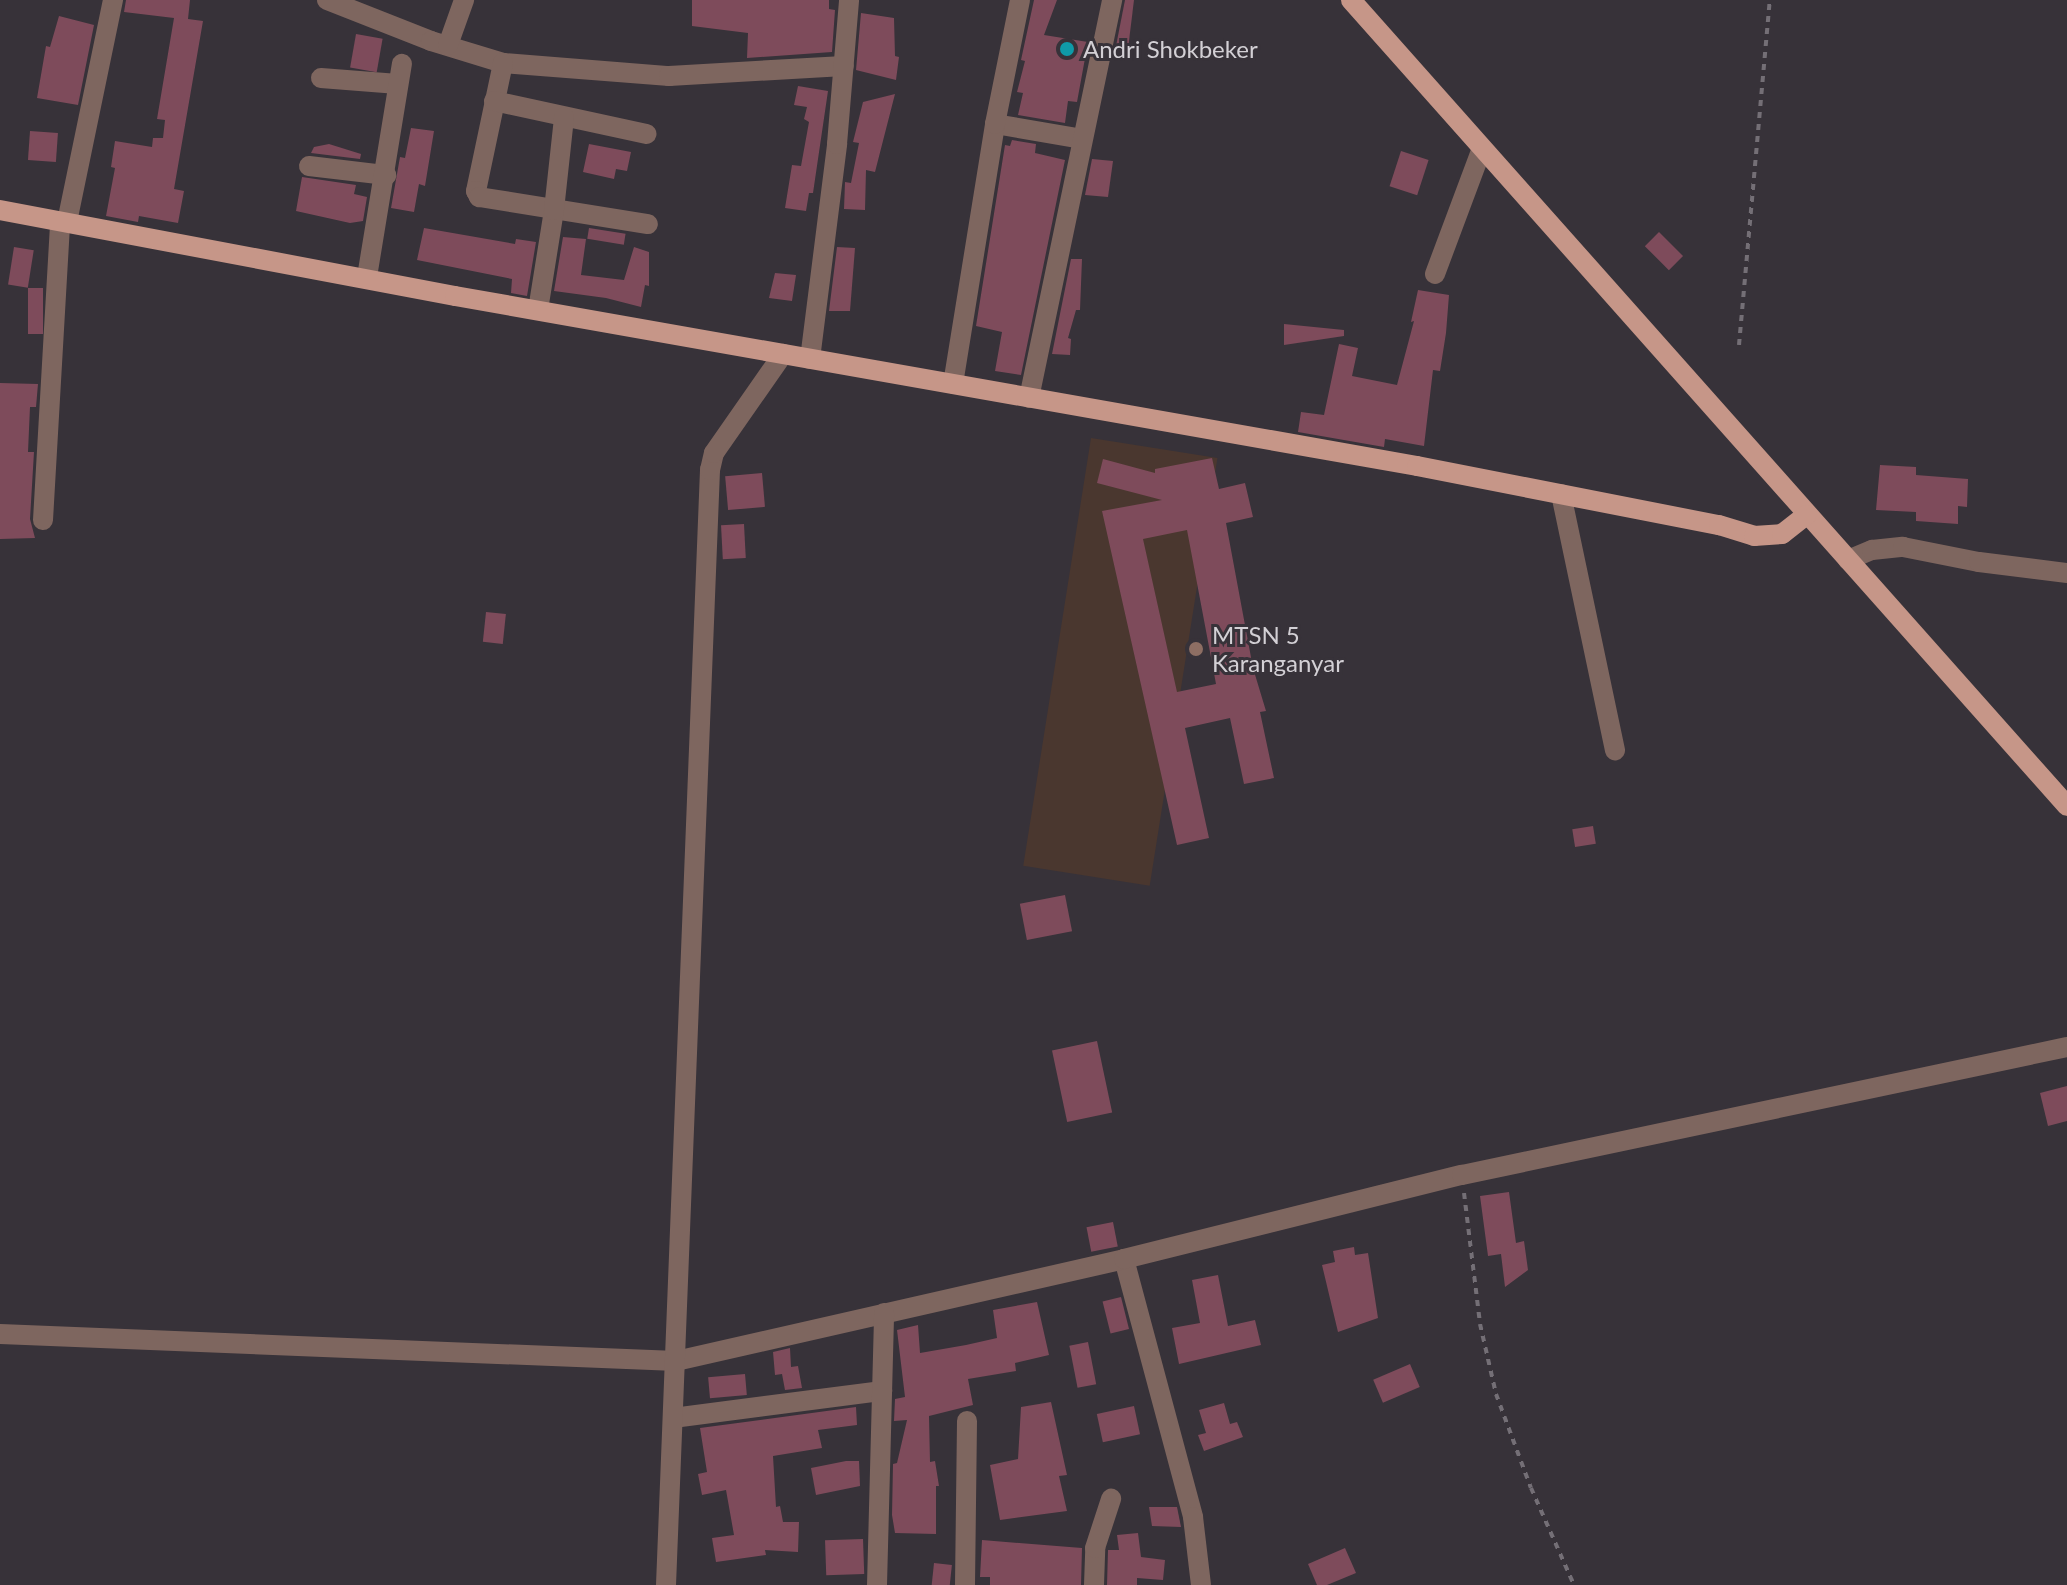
<!DOCTYPE html>
<html>
<head>
<meta charset="utf-8">
<style>
	body { margin:0 }
	#map { position:relative; width:2067px; height:1585px; overflow:hidden; background:#373239; font-family:Lato,sans-serif }
	div>[style] { position:absolute }
	.education>* { inset:0; background:#4a372f; transform-origin:0 0 }
	.building>* { inset:0; background:#7e4b5b; transform-origin:0 0 }
	.path>* { height:4px; margin-top:-2px; transform-origin:0; background:repeating-linear-gradient(90deg,#746f76 0 6px,transparent 0 12px) }
	.minor>* { height:20px; margin:-10px; padding:0 10px; transform-origin:10px; border-radius:10px; background:#7e665f }
	.major>* { height:20px; margin:-10px; padding:0 10px; transform-origin:10px; border-radius:10px; background:#c69688 }
	.dots>* { width:22px; height:22px; translate:-50% -50%; box-sizing:border-box; border:4px solid #373239; border-radius:50% }
	span { translate:-50% -50%; white-space:nowrap; text-align:center; line-height:1.15; -webkit-text-stroke:6px #373239; paint-order:stroke }
	.poi-label { font-size:24px; color:#d3d0d5 }
	.left { translate:0 -50%; text-align:left }
</style>
</head>
<body>
<div id="map">
	<div class="education">
		<i style="left:1091px;top:438px;width:128px;height:433px;rotate:9deg"></i>
	</div>
	<div class="building">
		<i style="clip-path:polygon(126px 0,190px 0,188px 19px,203px 21px,174px 189px,184px 191px,178px 223px,139px 216px,138px 222px,106px 216px,115px 168px,111px 167px,115px 141px,152px 147px,153px 138px,163px 138px,165px 120px,157px 119px,174px 18px,124px 12px)"></i>
		<i style="clip-path:polygon(692px 0,829px 0,829px 9px,835px 10px,832px 52px,747px 58px,748px 33px,692px 26px)"></i>
		<i style="clip-path:polygon(1034px 0,1057px 0,1044px 35px,1088px 42px,1077px 102px,1068px 101px,1065px 123px,1018px 115px,1023px 93px,1017px 92px,1025px 61px,1021px 60px)"></i>
		<i style="clip-path:polygon(1125px 0,1134px 0,1128px 49px,1116px 46px)"></i>
		<i style="clip-path:polygon(861px 13px,894px 18px,895px 56px,899px 57px,896px 80px,856px 70px)"></i>
		<i style="clip-path:polygon(59px 16px,94px 25px,78px 105px,37px 98px,46px 46px,50px 47px)"></i>
		<i style="left:356px;top:34px;width:27px;height:34px;rotate:10deg"></i>
		<i style="clip-path:polygon(798px 86px,828px 91px,813px 193px,809px 193px,806px 211px,785px 208px,792px 165px,801px 166px,809px 122px,804px 119px,807px 107px,794px 105px)"></i>
		<i style="clip-path:polygon(895px 94px,875px 172px,866px 170px,865px 210px,844px 209px,845px 182px,851px 183px,859px 143px,853px 142px,863px 102px)"></i>
		<i style="clip-path:polygon(411px 128px,434px 131px,425px 186px,419px 184px,414px 212px,391px 208px,400px 157px,405px 158px)"></i>
		<i style="left:30px;top:131px;width:28px;height:29px;rotate:4deg"></i>
		<i style="clip-path:polygon(1012px 140px,1036px 144px,1035px 153px,1065px 160px,1021px 375px,995px 371px,1002px 332px,976px 326px,1005px 145px,1010px 146px)"></i>
		<i style="clip-path:polygon(329px 144px,361px 154px,360px 159px,311px 153px,314px 147px)"></i>
		<i style="clip-path:polygon(589px 144px,631px 152px,627px 171px,616px 169px,614px 179px,583px 172px)"></i>
		<i style="left:1401px;top:151px;width:29px;height:37px;rotate:18deg"></i>
		<i style="clip-path:polygon(1092px 159px,1113px 161px,1108px 197px,1085px 195px)"></i>
		<i style="clip-path:polygon(302px 177px,356px 185px,354px 194px,367px 197px,363px 221px,350px 223px,296px 211px)"></i>
		<i style="clip-path:polygon(424px 228px,515px 244px,516px 239px,536px 242px,527px 296px,511px 293px,512px 279px,417px 260px)"></i>
		<i style="left:589px;top:228px;width:37px;height:11px;rotate:9deg"></i>
		<i style="left:1659px;top:232px;width:34px;height:20px;rotate:45deg"></i>
		<i style="clip-path:polygon(563px 237px,586px 239px,581px 275px,624px 280px,634px 247px,649px 252px,649px 286px,645px 285px,641px 307px,606px 298px,554px 291px)"></i>
		<i style="left:14px;top:247px;width:20px;height:38px;rotate:9deg"></i>
		<i style="clip-path:polygon(837px 247px,855px 248px,850px 311px,829px 311px)"></i>
		<i style="clip-path:polygon(1071px 259px,1082px 259px,1080px 310px,1076px 310px,1068px 338px,1071px 339px,1070px 355px,1052px 354px)"></i>
		<i style="clip-path:polygon(775px 273px,796px 275px,792px 301px,769px 298px)"></i>
		<i style="left:28px;top:288px;width:15px;height:46px"></i>
		<i style="clip-path:polygon(1418px 290px,1449px 295px,1446px 333px,1440px 371px,1433px 370px,1424px 446px,1385px 439px,1384px 447px,1298px 432px,1301px 412px,1324px 415px,1339px 344px,1358px 348px,1352px 376px,1397px 385px,1414px 321px,1411px 322px)"></i>
		<i style="clip-path:polygon(1284px 324px,1344px 330px,1344px 336px,1284px 345px)"></i>
		<i style="clip-path:polygon(0 383px,38px 384px,36px 407px,30px 407px,28px 452px,34px 452px,30px 519px,35px 538px,0 539px)"></i>
		<i style="clip-path:polygon(evenodd,1212px 458px,1219px 489px,1245px 483px,1253px 517px,1226px 523px,1253px 668px,1266px 711px,1260px 712px,1274px 778px,1244px 784px,1230px 718px,1185px 728px,1209px 838px,1177px 845px,1102px 511px,1162px 500px,1097px 483px,1103px 459px,1155px 473px,1155px 469px,1212px 458px,1187px 530px,1216px 684px,1177px 692px,1143px 539px,1187px 530px)"></i>
		<i style="clip-path:polygon(1880px 465px,1916px 467px,1916px 475px,1968px 479px,1967px 507px,1958px 506px,1958px 524px,1916px 521px,1916px 512px,1876px 510px)"></i>
		<i style="left:762px;top:473px;width:34px;height:37px;rotate:85deg"></i>
		<i style="left:744px;top:524px;width:34px;height:23px;rotate:87deg"></i>
		<i style="left:486px;top:612px;width:20px;height:30px;rotate:6deg"></i>
		<i style="left:1593px;top:826px;width:18px;height:21px;rotate:81deg"></i>
		<i style="left:1065px;top:895px;width:37px;height:46px;rotate:79deg"></i>
		<i style="left:1097px;top:1041px;width:73px;height:46px;rotate:78deg"></i>
		<i style="clip-path:polygon(2067px 1086px,2067px 1121px,2048px 1126px,2040px 1093px)"></i>
		<i style="clip-path:polygon(1509px 1192px,1516px 1243px,1524px 1241px,1528px 1270px,1505px 1287px,1501px 1254px,1488px 1256px,1480px 1196px)"></i>
		<i style="left:1113px;top:1222px;width:25px;height:27px;rotate:79deg"></i>
		<i style="clip-path:polygon(1354px 1247px,1355px 1255px,1368px 1253px,1378px 1318px,1338px 1332px,1322px 1265px,1335px 1262px,1333px 1251px)"></i>
		<i style="clip-path:polygon(1218px 1275px,1228px 1326px,1255px 1320px,1261px 1345px,1179px 1364px,1172px 1328px,1200px 1323px,1192px 1280px)"></i>
		<i style="left:1121px;top:1297px;width:33px;height:19px;rotate:76deg"></i>
		<i style="clip-path:polygon(1037px 1302px,1049px 1355px,1015px 1363px,1016px 1371px,968px 1379px,973px 1405px,929px 1416px,930px 1462px,935px 1461px,939px 1486px,936px 1486px,936px 1534px,895px 1533px,892px 1515px,893px 1464px,897px 1463px,907px 1420px,894px 1421px,895px 1399px,905px 1397px,897px 1330px,918px 1325px,920px 1353px,966px 1345px,997px 1338px,993px 1310px)"></i>
		<i style="left:1088px;top:1342px;width:43px;height:19px;rotate:79deg"></i>
		<i style="clip-path:polygon(790px 1348px,791px 1367px,798px 1366px,802px 1388px,785px 1390px,782px 1374px,775px 1375px,773px 1352px)"></i>
		<i style="left:1410px;top:1364px;width:25px;height:40px;rotate:67deg"></i>
		<i style="left:745px;top:1374px;width:21px;height:37px;rotate:85deg"></i>
		<i style="clip-path:polygon(1051px 1402px,1067px 1475px,1059px 1476px,1067px 1511px,1000px 1520px,990px 1465px,1018px 1459px,1021px 1407px)"></i>
		<i style="clip-path:polygon(1224px 1403px,1230px 1424px,1237px 1422px,1243px 1437px,1204px 1451px,1198px 1435px,1206px 1433px,1199px 1410px)"></i>
		<i style="left:1134px;top:1406px;width:29px;height:38px;rotate:78deg"></i>
		<i style="clip-path:polygon(856px 1407px,857px 1425px,818px 1430px,822px 1448px,773px 1456px,776px 1507px,780px 1506px,783px 1522px,799px 1522px,798px 1552px,765px 1550px,766px 1555px,716px 1562px,712px 1538px,734px 1535px,726px 1490px,702px 1495px,698px 1474px,707px 1472px,700px 1428px)"></i>
		<i style="clip-path:polygon(846px 1461px,859px 1461px,860px 1486px,816px 1495px,811px 1468px)"></i>
		<i style="clip-path:polygon(1149px 1507px,1177px 1507px,1181px 1527px,1152px 1526px)"></i>
		<i style="clip-path:polygon(1138px 1533px,1141px 1557px,1165px 1560px,1163px 1580px,1137px 1578px,1137px 1585px,1107px 1585px,1108px 1550px,1119px 1550px,1117px 1535px)"></i>
		<i style="left:863px;top:1539px;width:35px;height:38px;rotate:88deg"></i>
		<i style="clip-path:polygon(982px 1540px,1082px 1548px,1081px 1585px,990px 1585px,990px 1577px,980px 1577px)"></i>
		<i style="clip-path:polygon(1345px 1548px,1356px 1573px,1327px 1585px,1317px 1585px,1308px 1564px)"></i>
		<i style="left:934px;top:1563px;width:18px;height:22px;rotate:6deg"></i>
	</div>
	<div class="path">
		<i style="left:1739px;top:345px;width:346px;rotate:-84.9deg"></i>
		<i style="left:1464px;top:1193px;width:132px;rotate:83deg"></i>
		<i style="left:1480px;top:1324px;width:72px;rotate:77.1deg"></i>
		<i style="left:1496px;top:1394px;width:100px;rotate:69.6deg"></i>
		<i style="left:1531px;top:1488px;width:106px;rotate:66.1deg"></i>
	</div>
	<div class="minor">
		<i style="left:327px;top:0;width:112px;rotate:21.5deg"></i>
		<i style="left:431px;top:41px;width:75px;rotate:17deg"></i>
		<i style="left:503px;top:63px;width:167px;rotate:4.5deg"></i>
		<i style="left:669px;top:76px;width:175px;rotate:-3.3deg"></i>
		<i style="left:448px;top:45px;width:48px;rotate:-70.4deg"></i>
		<i style="left:503px;top:63px;width:131px;rotate:101.9deg"></i>
		<i style="left:476px;top:191px;width:7px;rotate:63deg"></i>
		<i style="left:479px;top:197px;width:171px;rotate:9.1deg"></i>
		<i style="left:321px;top:78px;width:77px;rotate:4.5deg"></i>
		<i style="left:494px;top:101px;width:156px;rotate:12.2deg"></i>
		<i style="left:995px;top:124px;width:88px;rotate:9.8deg"></i>
		<i style="left:309px;top:166px;width:78px;rotate:6.7deg"></i>
		<i style="left:67px;top:222px;width:227px;rotate:-78.3deg"></i>
		<i style="left:1435px;top:274px;width:134px;rotate:-69.5deg"></i>
		<i style="left:367px;top:277px;width:216px;rotate:-80.7deg"></i>
		<i style="left:538px;top:310px;width:101px;rotate:-80.9deg"></i>
		<i style="left:554px;top:210px;width:93px;rotate:-83.8deg"></i>
		<i style="left:810px;top:359px;width:217px;rotate:-82.8deg"></i>
		<i style="left:837px;top:144px;width:144px;rotate:-85.2deg"></i>
		<i style="left:953px;top:384px;width:263px;rotate:-80.8deg"></i>
		<i style="left:995px;top:124px;width:126px;rotate:-78.6deg"></i>
		<i style="left:1029px;top:398px;width:407px;rotate:-78.2deg"></i>
		<i style="left:1561px;top:494px;width:262px;rotate:78.1deg"></i>
		<i style="left:43px;top:520px;width:299px;rotate:-86.7deg"></i>
		<i style="left:1848px;top:560px;width:26px;rotate:-23deg"></i>
		<i style="left:1872px;top:550px;width:31px;rotate:-6deg"></i>
		<i style="left:1903px;top:547px;width:77px;rotate:11.2deg"></i>
		<i style="left:1979px;top:562px;width:89px;rotate:7.1deg"></i>
		<i style="left:1124px;top:1259px;width:267px;rotate:75deg"></i>
		<i style="left:1193px;top:1517px;width:68px;rotate:83.3deg"></i>
		<i style="left:0;top:1334px;width:677px;rotate:2.29deg"></i>
		<i style="left:676px;top:1361px;width:459px;rotate:-12.8deg"></i>
		<i style="left:1124px;top:1259px;width:348px;rotate:-14deg"></i>
		<i style="left:1462px;top:1175px;width:618px;rotate:-11.95deg"></i>
		<i style="left:673px;top:1418px;width:211px;rotate:-7.4deg"></i>
		<i style="left:666px;top:1585px;width:1116px;rotate:-87.74deg"></i>
		<i style="left:710px;top:470px;width:17px;rotate:-77deg"></i>
		<i style="left:714px;top:453px;width:121px;rotate:-55.1deg"></i>
		<i style="left:877px;top:1585px;width:272px;rotate:-88.5deg"></i>
		<i style="left:965px;top:1585px;width:164px;rotate:-89.3deg"></i>
		<i style="left:1094px;top:1585px;width:37px;rotate:-88deg"></i>
		<i style="left:1095px;top:1548px;width:52px;rotate:-71.9deg"></i>
	</div>
	<div class="major">
		<i style="left:1351px;top:0;width:1078px;rotate:48.38deg"></i>
		<i style="left:0;top:210px;width:463px;rotate:10.7deg"></i>
		<i style="left:455px;top:296px;width:977px;rotate:10.02deg"></i>
		<i style="left:1417px;top:466px;width:308px;rotate:11.1deg"></i>
		<i style="left:1719px;top:525px;width:37px;rotate:17deg"></i>
		<i style="left:1754px;top:536px;width:28px;rotate:-4deg"></i>
		<i style="left:1782px;top:534px;width:31px;rotate:-38deg"></i>
	</div>
	<div class="dots">
		<i style="left:1067px;top:49px;background:#0f9aa8"></i>
		<i style="left:1196px;top:649px;background:#8d6e63"></i>
	</div>
	<div class="poi-label">
		<span class="left" style="left:1083px;top:49px">Andri Shokbeker</span>
		<span class="left" style="left:1212px;top:649px">MTSN 5<br>Karanganyar</span>
	</div>
</div>
</body>
</html>
